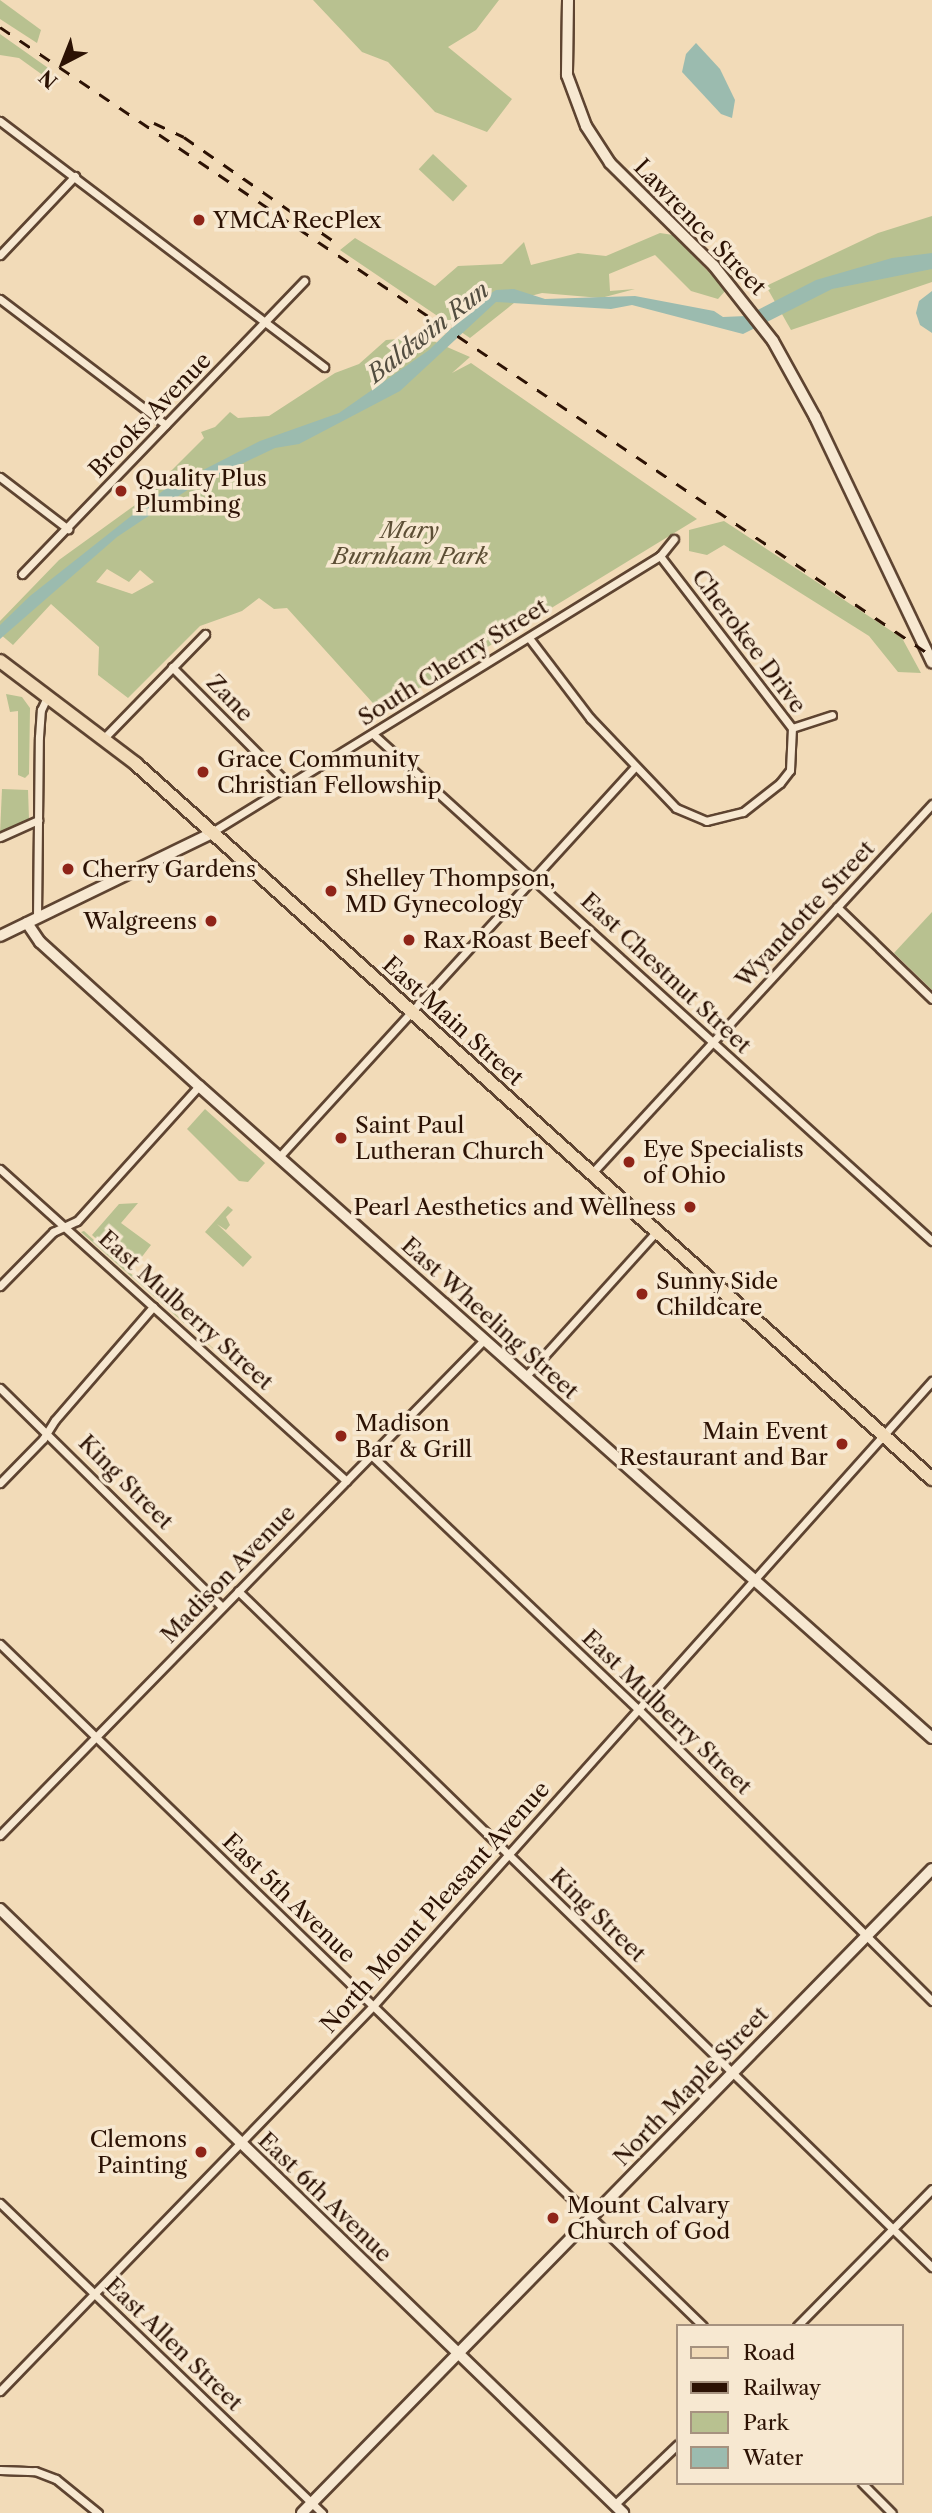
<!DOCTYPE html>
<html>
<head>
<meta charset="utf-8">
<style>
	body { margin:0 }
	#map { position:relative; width:932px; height:2513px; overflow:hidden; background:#f2dbb8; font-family:"Libre Caslon Text",serif }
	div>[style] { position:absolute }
	.green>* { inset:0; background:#b8c190; transform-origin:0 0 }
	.water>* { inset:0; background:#9bbbaf }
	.roads { filter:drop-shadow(2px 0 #5e4431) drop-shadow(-2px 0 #5e4431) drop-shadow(0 2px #5e4431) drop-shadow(0 -2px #5e4431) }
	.street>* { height:7px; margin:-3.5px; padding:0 3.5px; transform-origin:3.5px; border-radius:3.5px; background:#f7e8d1 }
	.secondary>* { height:10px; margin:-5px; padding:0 5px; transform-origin:5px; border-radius:5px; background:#f7e8d1 }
	.primary>* { height:12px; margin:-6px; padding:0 6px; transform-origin:6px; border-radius:6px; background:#f2dbb8 }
	.rail>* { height:2.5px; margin-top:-1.25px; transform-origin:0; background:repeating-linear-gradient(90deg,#2c1204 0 12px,transparent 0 24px) }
	.dots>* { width:19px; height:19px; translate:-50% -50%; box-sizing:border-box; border:4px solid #f7e8d1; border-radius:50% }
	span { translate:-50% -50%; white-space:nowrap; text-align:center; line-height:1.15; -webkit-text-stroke:7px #f7e8d1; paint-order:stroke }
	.poi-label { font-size:23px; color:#2c1204 }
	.left { translate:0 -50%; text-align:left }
	.right { translate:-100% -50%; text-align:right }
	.street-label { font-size:23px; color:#2c1204 }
	.park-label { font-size:23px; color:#5d4f35; font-style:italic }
	.water-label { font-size:24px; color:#534d40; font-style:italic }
	.legend { position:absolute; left:676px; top:2324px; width:228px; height:161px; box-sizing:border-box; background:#f7e8d1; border:2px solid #a6927f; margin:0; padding:9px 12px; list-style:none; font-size:21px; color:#2c1204 }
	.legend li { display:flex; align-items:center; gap:14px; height:35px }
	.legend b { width:35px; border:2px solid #a6927f }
	.north { position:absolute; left:28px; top:28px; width:70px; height:70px; -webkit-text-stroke:5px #f7e8d1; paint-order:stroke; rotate:222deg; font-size:19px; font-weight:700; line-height:28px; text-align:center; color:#2c1204 }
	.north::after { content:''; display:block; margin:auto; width:24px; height:32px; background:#2c1204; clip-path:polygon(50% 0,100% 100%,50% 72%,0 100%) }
</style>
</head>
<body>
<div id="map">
	<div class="green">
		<i style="clip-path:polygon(0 0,41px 30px,37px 43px,0 19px)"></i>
		<i style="clip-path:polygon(313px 0,499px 0,476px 30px,448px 47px,512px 99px,487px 132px,435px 112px,388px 62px,362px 52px)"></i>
		<i style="clip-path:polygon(0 34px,51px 70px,44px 76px,19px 58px,0 55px)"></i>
		<i style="left:433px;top:154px;width:47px;height:21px;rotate:43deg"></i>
		<i style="clip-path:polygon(932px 216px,932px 282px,791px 330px,766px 286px,878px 233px)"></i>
		<i style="clip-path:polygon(660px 233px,673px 235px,726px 290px,718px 299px,691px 291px,655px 255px,609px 274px,610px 291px,635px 289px,601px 298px,542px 293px,519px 299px,470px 338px,340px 250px,355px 238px,435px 286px,458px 266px,502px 264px,524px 242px,531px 265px,578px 253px,606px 256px)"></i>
		<i style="clip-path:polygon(evenodd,424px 337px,470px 357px,452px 373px,471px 363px,697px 519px,381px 712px,287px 608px,274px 609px,259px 598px,242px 611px,200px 626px,128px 698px,98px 675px,99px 647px,51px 604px,13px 645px,0 634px,0 621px,59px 560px,142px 500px,204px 438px,201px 432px,215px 427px,230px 412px,238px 418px,269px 416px,335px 373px,359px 364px,386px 340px,424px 337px,107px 569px,129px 582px,140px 570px,154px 582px,132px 594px,96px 582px,107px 569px)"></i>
		<i style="clip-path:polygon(724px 521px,902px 638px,921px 673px,898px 672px,869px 636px,724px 545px,707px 555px,689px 551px,689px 530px)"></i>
		<i style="clip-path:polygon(6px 694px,22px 697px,30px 708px,29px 774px,25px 778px,18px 775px,18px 711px,10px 712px)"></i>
		<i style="clip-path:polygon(2px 789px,28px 790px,29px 819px,0 834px)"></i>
		<i style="clip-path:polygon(932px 912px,932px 990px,894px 953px)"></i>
		<i style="clip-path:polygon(205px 1109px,265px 1163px,248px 1182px,239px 1181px,187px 1129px)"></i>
		<i style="clip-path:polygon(138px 1203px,121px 1223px,151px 1245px,131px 1271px,92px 1235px,119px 1204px)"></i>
		<i style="clip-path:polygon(228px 1206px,233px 1210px,226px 1217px,230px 1225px,226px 1230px,217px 1224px,252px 1257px,243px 1267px,205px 1232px)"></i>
		<i style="clip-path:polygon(84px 1231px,236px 1369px,81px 1232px)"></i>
	</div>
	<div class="water">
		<i style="clip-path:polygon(696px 43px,720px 69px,735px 100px,732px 118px,721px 114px,682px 72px,686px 54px)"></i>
		<i style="clip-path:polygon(932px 253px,932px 269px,832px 289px,743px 334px,632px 305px,611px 309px,496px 302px,400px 391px,299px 444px,275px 448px,189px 489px,117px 537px,0 639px,0 625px,30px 596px,164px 490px,260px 441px,339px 413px,429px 350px,479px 301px,496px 290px,514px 289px,545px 299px,635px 296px,714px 311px,723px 317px,746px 316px,816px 280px,892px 258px)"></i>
		<i style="clip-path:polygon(932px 291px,932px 333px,920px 325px,916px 313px,919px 301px)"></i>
	</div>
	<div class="roads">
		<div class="street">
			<i style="left:0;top:121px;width:407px;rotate:37.2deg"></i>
			<i style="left:0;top:255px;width:109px;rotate:-46.5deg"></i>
			<i style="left:0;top:299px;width:208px;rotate:37.2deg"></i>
			<i style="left:0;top:477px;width:86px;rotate:37.4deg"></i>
			<i style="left:22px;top:574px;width:407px;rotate:-46.1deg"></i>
			<i style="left:529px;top:638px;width:101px;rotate:52.7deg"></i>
			<i style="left:590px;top:718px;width:124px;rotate:46.3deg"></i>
			<i style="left:676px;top:808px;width:33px;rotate:23deg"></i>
			<i style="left:706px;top:821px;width:38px;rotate:-14deg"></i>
			<i style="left:743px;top:812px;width:47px;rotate:-38.1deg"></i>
			<i style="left:780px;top:783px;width:16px;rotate:-52deg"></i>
			<i style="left:790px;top:770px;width:42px;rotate:-87.3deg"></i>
			<i style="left:792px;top:728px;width:217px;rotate:-127.5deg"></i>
			<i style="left:172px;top:667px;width:168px;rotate:45.2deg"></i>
			<i style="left:792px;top:728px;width:42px;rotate:-18deg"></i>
			<i style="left:373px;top:734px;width:755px;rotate:42.21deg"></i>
			<i style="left:104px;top:738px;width:145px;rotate:-45.8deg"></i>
			<i style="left:212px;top:832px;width:526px;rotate:-31.64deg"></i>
			<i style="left:660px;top:556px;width:22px;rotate:-51deg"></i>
			<i style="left:0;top:837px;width:42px;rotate:-24.1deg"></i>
			<i style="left:837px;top:907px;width:132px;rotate:44.1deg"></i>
			<i style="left:37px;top:918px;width:181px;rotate:-89.4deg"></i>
			<i style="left:39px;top:737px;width:27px;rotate:-86deg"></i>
			<i style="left:41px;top:710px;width:14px;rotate:-65deg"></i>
			<i style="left:279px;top:1157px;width:527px;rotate:-47.62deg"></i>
			<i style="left:0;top:1169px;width:466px;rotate:42deg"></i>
			<i style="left:592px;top:1173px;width:502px;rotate:-47.34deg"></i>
			<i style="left:0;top:1286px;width:76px;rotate:-45.5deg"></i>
			<i style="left:53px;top:1232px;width:26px;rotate:-25deg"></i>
			<i style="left:77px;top:1221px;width:182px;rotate:-47.9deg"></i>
			<i style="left:525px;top:1377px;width:197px;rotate:-47.9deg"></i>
			<i style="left:0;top:1388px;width:312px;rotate:44.6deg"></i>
			<i style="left:371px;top:1455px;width:370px;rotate:43.6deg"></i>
			<i style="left:639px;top:1710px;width:413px;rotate:44.8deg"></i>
			<i style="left:0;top:1483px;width:62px;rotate:-45.7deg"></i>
			<i style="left:43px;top:1439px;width:22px;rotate:-58deg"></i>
			<i style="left:55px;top:1420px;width:150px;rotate:-49.1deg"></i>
			<i style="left:238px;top:1591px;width:969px;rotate:44.25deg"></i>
			<i style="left:0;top:1644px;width:979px;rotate:44.13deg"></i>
			<i style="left:0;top:1835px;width:691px;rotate:-45.65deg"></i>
			<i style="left:0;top:2203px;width:447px;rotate:43.9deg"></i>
			<i style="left:797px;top:2326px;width:192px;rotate:-45.4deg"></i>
			<i style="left:0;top:2391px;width:536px;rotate:-45.91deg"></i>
			<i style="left:373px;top:2006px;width:839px;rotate:-48.19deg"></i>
			<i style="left:0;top:2470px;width:35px;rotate:2deg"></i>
			<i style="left:35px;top:2471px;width:22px;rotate:21deg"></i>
			<i style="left:56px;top:2479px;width:54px;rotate:39deg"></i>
			<i style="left:862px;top:2483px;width:42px;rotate:45deg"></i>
			<i style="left:614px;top:2505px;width:88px;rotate:-43.6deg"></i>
		</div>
		<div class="secondary">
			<i style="left:568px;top:0;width:75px;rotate:90.8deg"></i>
			<i style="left:567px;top:75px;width:54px;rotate:69.6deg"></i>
			<i style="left:586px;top:126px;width:44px;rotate:57deg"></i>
			<i style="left:610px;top:163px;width:146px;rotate:44.7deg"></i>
			<i style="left:714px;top:266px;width:95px;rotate:51.8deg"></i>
			<i style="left:773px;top:341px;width:87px;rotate:61.1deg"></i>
			<i style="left:815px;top:417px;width:272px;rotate:64.5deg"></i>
			<i style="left:27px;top:923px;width:23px;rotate:56deg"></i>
			<i style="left:40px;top:942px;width:215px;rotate:42.2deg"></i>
			<i style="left:199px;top:1086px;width:981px;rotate:41.65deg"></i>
			<i style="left:0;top:936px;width:236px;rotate:-25.9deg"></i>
			<i style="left:0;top:1909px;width:868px;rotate:44.11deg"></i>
			<i style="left:302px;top:2513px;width:901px;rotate:-45.63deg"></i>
		</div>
		<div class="primary">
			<i style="left:0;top:661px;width:171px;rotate:37.1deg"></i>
			<i style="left:136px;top:764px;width:1070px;rotate:41.93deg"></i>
		</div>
	</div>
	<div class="rail">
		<i style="left:0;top:27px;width:1124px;rotate:34.02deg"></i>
		<i style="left:154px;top:123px;width:33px;rotate:25deg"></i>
		<i style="left:184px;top:137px;width:184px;rotate:34.8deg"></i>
	</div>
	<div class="dots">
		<i style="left:199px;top:220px;background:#8f2418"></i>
		<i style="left:121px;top:491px;background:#8f2418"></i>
		<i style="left:203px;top:772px;background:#8f2418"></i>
		<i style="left:68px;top:869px;background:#8f2418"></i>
		<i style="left:331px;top:891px;background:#8f2418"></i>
		<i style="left:211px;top:921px;background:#8f2418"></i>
		<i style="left:409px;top:940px;background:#8f2418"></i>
		<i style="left:341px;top:1138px;background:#8f2418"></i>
		<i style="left:629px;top:1162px;background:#8f2418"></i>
		<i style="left:690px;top:1207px;background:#8f2418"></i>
		<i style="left:642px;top:1294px;background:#8f2418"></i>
		<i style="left:341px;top:1436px;background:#8f2418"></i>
		<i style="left:842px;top:1444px;background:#8f2418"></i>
		<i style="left:201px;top:2152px;background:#8f2418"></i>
		<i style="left:553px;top:2218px;background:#8f2418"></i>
	</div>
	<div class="poi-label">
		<span class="left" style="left:213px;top:220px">YMCA RecPlex</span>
		<span class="left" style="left:135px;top:491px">Quality Plus<br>Plumbing</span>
		<span class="left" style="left:217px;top:772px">Grace Community<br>Christian Fellowship</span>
		<span class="left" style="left:82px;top:869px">Cherry Gardens</span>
		<span class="left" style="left:345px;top:891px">Shelley Thompson,<br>MD Gynecology</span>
		<span class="right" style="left:197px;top:921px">Walgreens</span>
		<span class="left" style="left:423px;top:940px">Rax Roast Beef</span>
		<span class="left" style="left:355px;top:1138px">Saint Paul<br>Lutheran Church</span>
		<span class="left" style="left:643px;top:1162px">Eye Specialists<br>of Ohio</span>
		<span class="right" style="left:676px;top:1207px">Pearl Aesthetics and Wellness</span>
		<span class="left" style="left:656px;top:1294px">Sunny Side<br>Childcare</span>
		<span class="left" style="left:355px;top:1436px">Madison<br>Bar &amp; Grill</span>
		<span class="right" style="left:828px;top:1444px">Main Event<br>Restaurant and Bar</span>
		<span class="right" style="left:187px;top:2152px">Clemons<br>Painting</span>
		<span class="left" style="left:567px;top:2218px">Mount Calvary<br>Church of God</span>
	</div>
	<div class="street-label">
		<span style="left:700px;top:227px;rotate:46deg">Lawrence Street</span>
		<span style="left:150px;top:415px;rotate:-46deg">Brooks Avenue</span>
		<span style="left:749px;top:641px;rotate:53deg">Cherokee Drive</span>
		<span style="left:453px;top:662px;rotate:-32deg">South Cherry Street</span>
		<span style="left:230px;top:698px;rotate:46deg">Zane</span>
		<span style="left:805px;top:914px;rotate:-47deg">Wyandotte Street</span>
		<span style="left:666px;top:973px;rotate:43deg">East Chestnut Street</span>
		<span style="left:453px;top:1021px;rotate:42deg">East Main Street</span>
		<span style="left:186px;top:1310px;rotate:42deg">East Mulberry Street</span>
		<span style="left:490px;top:1318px;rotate:42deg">East Wheeling Street</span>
		<span style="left:126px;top:1482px;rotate:45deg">King Street</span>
		<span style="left:228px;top:1574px;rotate:-46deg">Madison Avenue</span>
		<span style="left:667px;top:1712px;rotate:44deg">East Mulberry Street</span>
		<span style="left:289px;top:1898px;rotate:44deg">East 5th Avenue</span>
		<span style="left:435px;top:1907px;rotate:-48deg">North Mount Pleasant Avenue</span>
		<span style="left:598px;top:1915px;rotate:44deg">King Street</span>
		<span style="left:691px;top:2086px;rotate:-46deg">North Maple Street</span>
		<span style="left:325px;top:2197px;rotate:44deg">East 6th Avenue</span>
		<span style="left:174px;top:2344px;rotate:44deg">East Allen Street</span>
	</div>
	<div class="park-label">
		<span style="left:410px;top:543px">Mary<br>Burnham Park</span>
	</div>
	<div class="water-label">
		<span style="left:428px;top:332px;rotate:-38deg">Baldwin Run</span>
	</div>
	<ul class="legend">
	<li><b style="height:9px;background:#f2dbb8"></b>Road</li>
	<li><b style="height:9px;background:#2c1204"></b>Railway</li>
	<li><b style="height:19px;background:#b8c190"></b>Park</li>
	<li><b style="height:19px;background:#9bbbaf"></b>Water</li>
	</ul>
	<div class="north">N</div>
</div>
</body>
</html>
